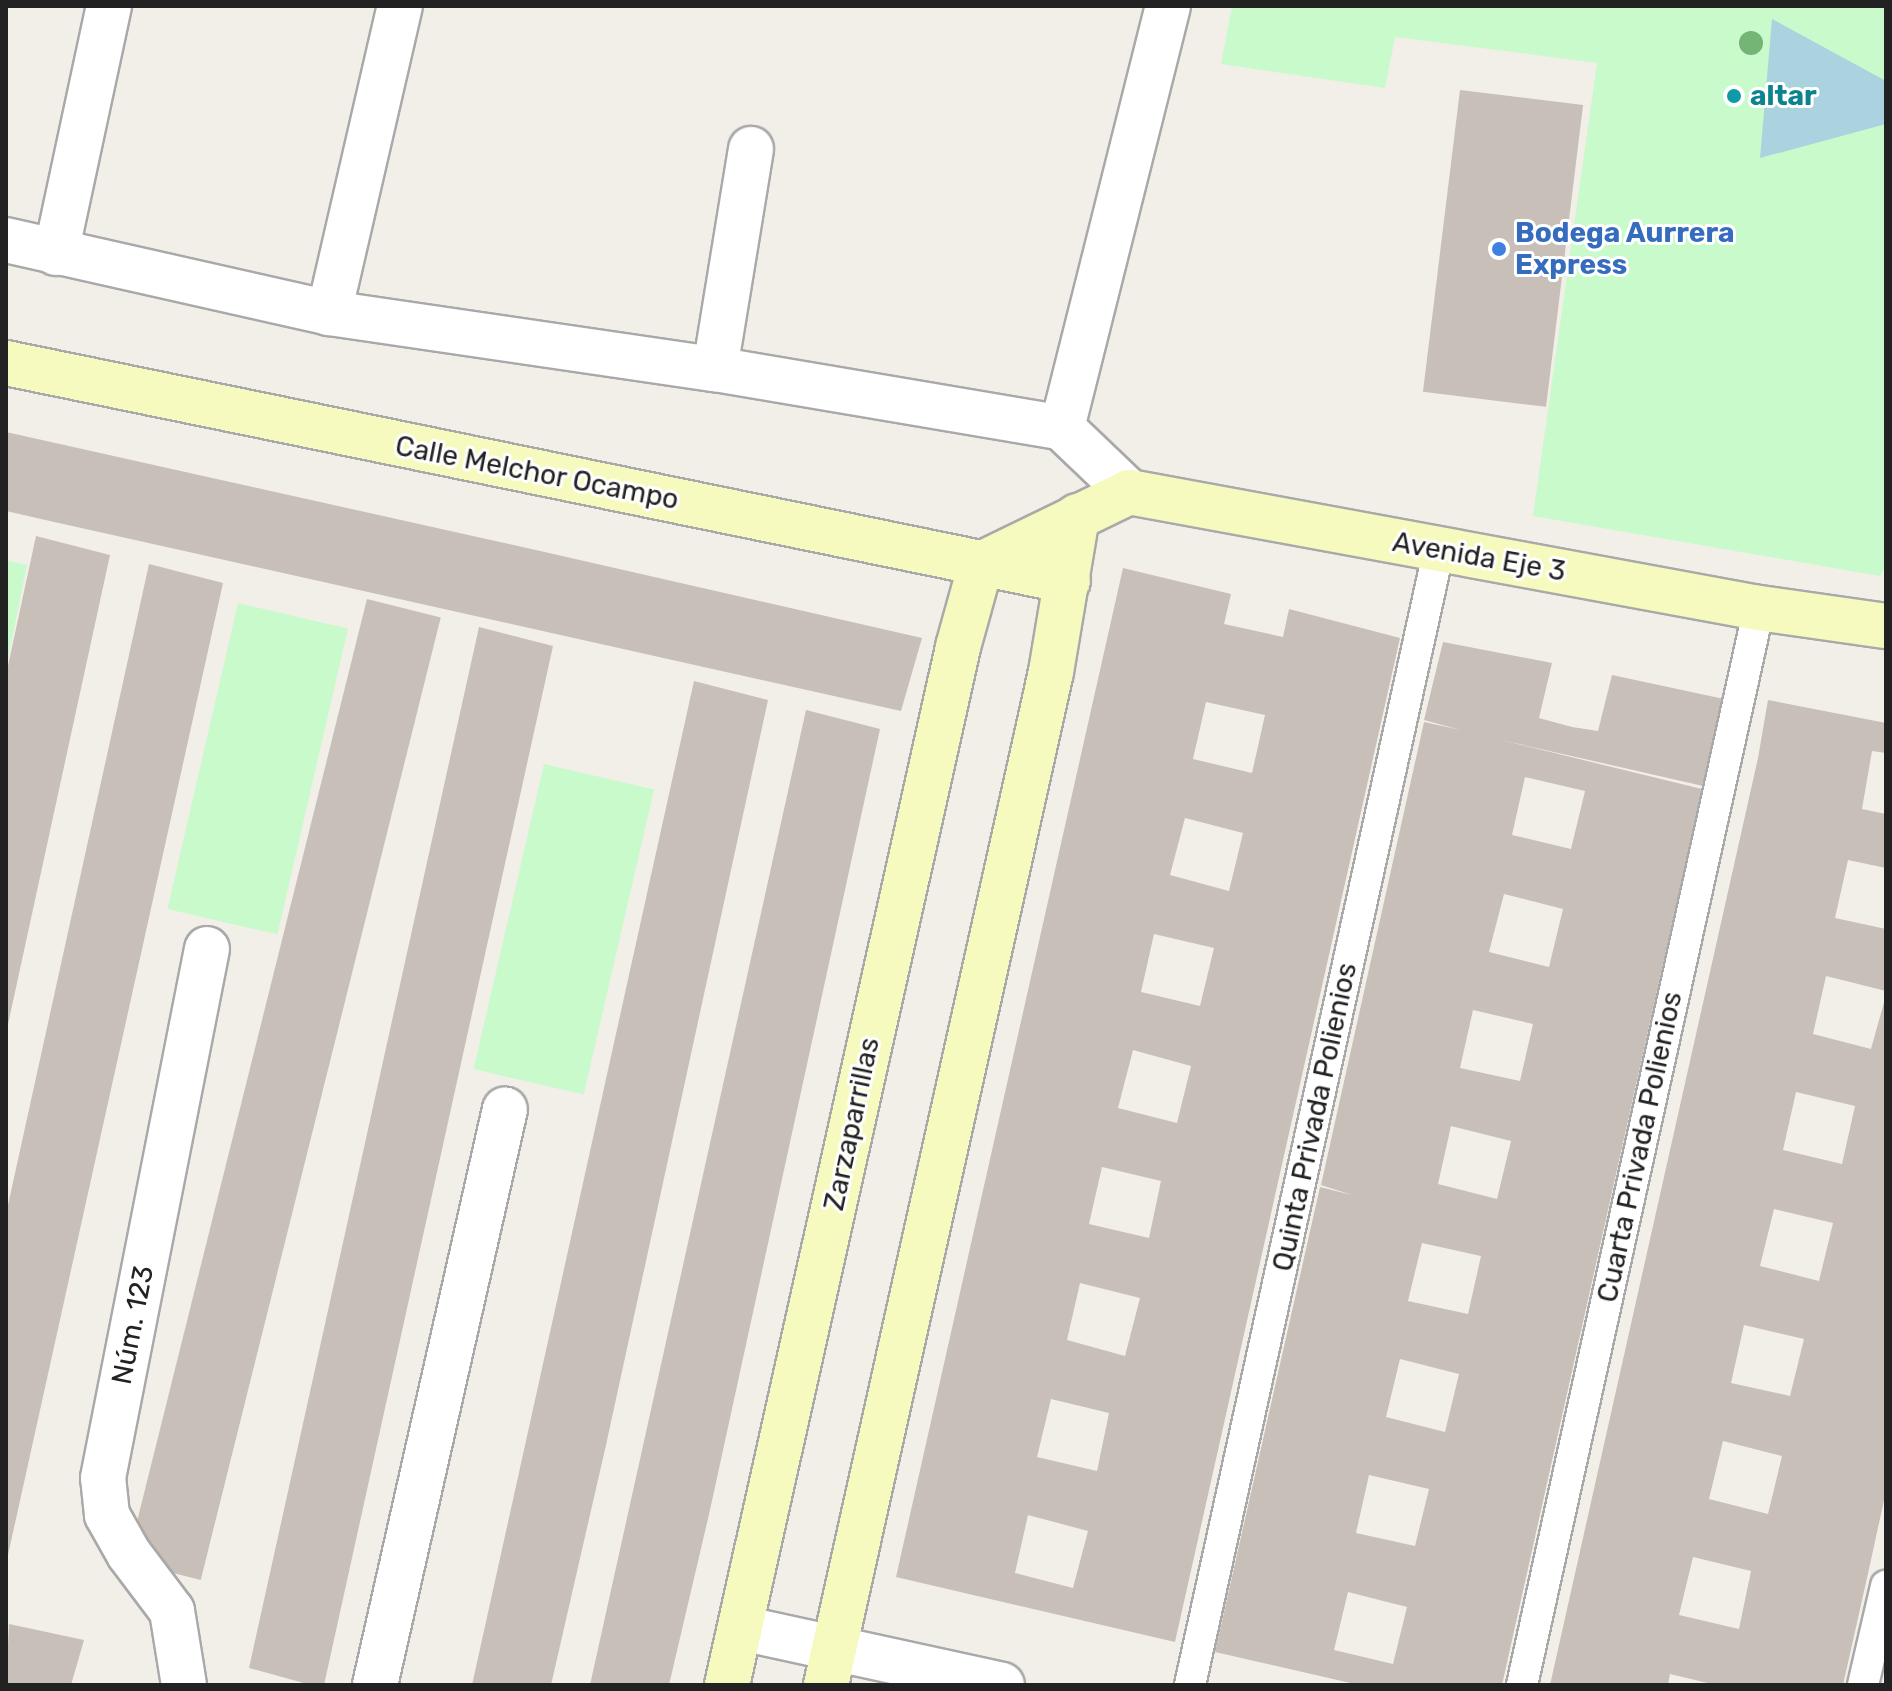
<!DOCTYPE html>
<html>
<head>
<meta charset="utf-8">
<style>
	body { margin:0 }
	#map { position:relative; width:1892px; height:1691px; overflow:hidden; background:#f2efe9; font-family:Rubik,sans-serif }
	div>[style] { position:absolute }
	.park>* { inset:0; background:#c8facc; transform-origin:0 0 }
	.water>* { inset:0; background:#aad3df }
	.building>* { inset:0; background:#c7bfb8; transform-origin:0 0 }
	.roads { filter:drop-shadow(2px 0 #a9a9a9) drop-shadow(-2px 0 #a9a9a9) drop-shadow(0 2px #a9a9a9) drop-shadow(0 -2px #a9a9a9) }
	.lane>* { height:30px; margin:-15px; padding:0 15px; transform-origin:15px; border-radius:15px; background:#fff }
	.street>* { height:44px; margin:-22px; padding:0 22px; transform-origin:22px; border-radius:22px; background:#fff }
	.secondary>* { height:44px; margin:-22px; padding:0 22px; transform-origin:22px; border-radius:22px; background:#f7fabf }
	.trees>* { width:24px; height:24px; margin:-12px; border-radius:50%; background:#74b475 }
	.dots>* { width:22px; height:22px; translate:-50% -50%; box-sizing:border-box; border:4px solid #fff; border-radius:50% }
	span { translate:-50% -50%; white-space:nowrap; text-align:center; line-height:1.15; -webkit-text-stroke:6px #fff; paint-order:stroke }
	.culture-label { font-size:28px; color:#0d838f; font-weight:700 }
	.left { translate:0 -50%; text-align:left }
	.shop-label { font-size:28px; color:#366cbe; font-weight:700 }
	.street-label { font-size:28px; color:#222 }
	.frame { position:absolute; inset:0; border:8px solid #222; pointer-events:none }
</style>
</head>
<body>
<div id="map">
	<div class="park">
		<i style="clip-path:polygon(1232px 6px,1886px 6px,1886px 566px,1880px 576px,1533px 516px,1597px 63px,1395px 37px,1385px 88px,1221px 64px)"></i>
		<i style="clip-path:polygon(6px 560px,27px 565px,6px 668px)"></i>
		<i style="left:238px;top:603px;width:113px;height:314px;rotate:13deg"></i>
		<i style="left:544px;top:764px;width:113px;height:313px;rotate:13deg"></i>
	</div>
	<div class="water">
		<i style="clip-path:polygon(1772px 19px,1886px 81px,1886px 124px,1760px 158px)"></i>
	</div>
	<div class="building">
		<i style="left:1460px;top:90px;width:124px;height:304px;rotate:7deg"></i>
		<i style="clip-path:polygon(6px 432px,549px 553px,922px 638px,901px 711px,41px 519px,6px 511px)"></i>
		<i style="clip-path:polygon(36px 536px,110px 555px,7px 1029px,6px 675px)"></i>
		<i style="clip-path:polygon(149px 564px,223px 583px,6px 1564px,6px 1214px)"></i>
		<i style="clip-path:polygon(evenodd,1123px 568px,1231px 594px,1224px 624px,1283px 637px,1289px 609px,1400px 638px,1175px 1642px,896px 1577px,1123px 568px,1206px 702px,1265px 715px,1252px 773px,1193px 759px,1206px 702px,1123px 568px,1185px 818px,1243px 833px,1229px 891px,1170px 875px,1185px 818px,1123px 568px,1154px 934px,1214px 948px,1200px 1006px,1141px 992px,1154px 934px,1123px 568px,1133px 1050px,1191px 1066px,1177px 1123px,1118px 1108px,1133px 1050px,1123px 568px,1102px 1167px,1161px 1181px,1149px 1238px,1089px 1224px,1102px 1167px,1123px 568px,1080px 1283px,1140px 1298px,1125px 1356px,1067px 1340px,1080px 1283px,1123px 568px,1051px 1399px,1109px 1413px,1097px 1471px,1037px 1457px,1051px 1399px,1123px 568px,1028px 1515px,1088px 1531px,1073px 1588px,1015px 1573px,1028px 1515px)"></i>
		<i style="left:367px;top:599px;width:76px;height:992px;rotate:14deg"></i>
		<i style="clip-path:polygon(479px 627px,553px 646px,324px 1685px,311px 1685px,249px 1668px)"></i>
		<i style="clip-path:polygon(evenodd,1443px 642px,1552px 663px,1539px 718px,1572px 727px,1598px 731px,1612px 675px,1724px 699px,1703px 786px,1497px 739px,1702px 789px,1502px 1685px,1359px 1685px,1215px 1652px,1320px 1187px,1352px 1195px,1321px 1185px,1424px 722px,1461px 730px,1424px 720px,1443px 642px,1525px 777px,1585px 791px,1571px 849px,1512px 835px,1525px 777px,1443px 642px,1504px 894px,1563px 909px,1549px 967px,1489px 952px,1504px 894px,1443px 642px,1473px 1010px,1533px 1024px,1520px 1081px,1460px 1068px,1473px 1010px,1443px 642px,1451px 1126px,1511px 1141px,1497px 1199px,1438px 1184px,1451px 1126px,1443px 642px,1422px 1243px,1481px 1256px,1468px 1314px,1408px 1301px,1422px 1243px,1443px 642px,1400px 1359px,1459px 1374px,1445px 1432px,1386px 1417px,1400px 1359px,1443px 642px,1369px 1475px,1429px 1489px,1415px 1546px,1356px 1533px,1369px 1475px,1443px 642px,1348px 1592px,1407px 1607px,1393px 1664px,1334px 1650px,1348px 1592px)"></i>
		<i style="clip-path:polygon(694px 681px,768px 700px,606px 1445px,551px 1685px,472px 1685px)"></i>
		<i style="clip-path:polygon(evenodd,1768px 700px,1886px 723px,1886px 753px,1872px 751px,1862px 809px,1886px 814px,1886px 868px,1848px 860px,1835px 918px,1886px 929px,1886px 991px,1826px 976px,1813px 1034px,1871px 1049px,1886px 995px,1886px 1491px,1869px 1569px,1843px 1685px,1716px 1685px,1670px 1674px,1668px 1685px,1550px 1685px,1758px 758px,1768px 700px,1796px 1092px,1855px 1106px,1842px 1164px,1783px 1150px,1796px 1092px,1768px 700px,1774px 1209px,1833px 1223px,1819px 1281px,1760px 1266px,1774px 1209px,1768px 700px,1744px 1325px,1804px 1339px,1790px 1396px,1731px 1383px,1744px 1325px,1768px 700px,1723px 1441px,1782px 1456px,1768px 1514px,1709px 1499px,1723px 1441px,1768px 700px,1693px 1557px,1751px 1571px,1739px 1629px,1679px 1615px,1693px 1557px)"></i>
		<i style="clip-path:polygon(806px 710px,880px 729px,710px 1510px,669px 1685px,590px 1685px)"></i>
		<i style="clip-path:polygon(9px 1624px,84px 1640px,71px 1685px,6px 1685px)"></i>
	</div>
	<div class="roads">
		<div class="lane">
			<i style="left:1190px;top:1685px;width:1163px;rotate:-77.64deg"></i>
			<i style="left:1522px;top:1685px;width:1103px;rotate:-77.59deg"></i>
			<i style="left:1863px;top:1685px;width:102px;rotate:-76.9deg"></i>
		</div>
		<div class="street">
			<i style="left:6px;top:240px;width:331px;rotate:12.7deg"></i>
			<i style="left:329px;top:313px;width:390px;rotate:8.3deg"></i>
			<i style="left:715px;top:369px;width:352px;rotate:9.6deg"></i>
			<i style="left:56px;top:253px;width:253px;rotate:-77.9deg"></i>
			<i style="left:329px;top:313px;width:315px;rotate:-77deg"></i>
			<i style="left:715px;top:369px;width:223px;rotate:-80.7deg"></i>
			<i style="left:1129px;top:492px;width:93px;rotate:-136.3deg"></i>
			<i style="left:1062px;top:428px;width:435px;rotate:-75.9deg"></i>
			<i style="left:741px;top:1628px;width:267px;rotate:12.3deg"></i>
			<i style="left:184px;top:1685px;width:75px;rotate:-99.2deg"></i>
			<i style="left:172px;top:1611px;width:71px;rotate:-127deg"></i>
			<i style="left:129px;top:1554px;width:45px;rotate:-119.4deg"></i>
			<i style="left:107px;top:1515px;width:37px;rotate:-96deg"></i>
			<i style="left:103px;top:1478px;width:539px;rotate:-78.88deg"></i>
			<i style="left:375px;top:1685px;width:590px;rotate:-77.28deg"></i>
		</div>
		<div class="secondary">
			<i style="left:6px;top:363px;width:1084px;rotate:11.6deg"></i>
			<i style="left:727px;top:1685px;width:1063px;rotate:-77.45deg"></i>
			<i style="left:958px;top:647px;width:86px;rotate:-74.5deg"></i>
			<i style="left:981px;top:564px;width:165px;rotate:-25.9deg"></i>
			<i style="left:1129px;top:492px;width:641px;rotate:10.43deg"></i>
			<i style="left:1759px;top:608px;width:128px;rotate:8.1deg"></i>
			<i style="left:826px;top:1685px;width:1038px;rotate:-77.48deg"></i>
			<i style="left:1051px;top:672px;width:158px;rotate:-80.5deg"></i>
		</div>
	</div>
	<div class="trees">
		<i style="left:1751px;top:43px"></i>
	</div>
	<div class="dots">
		<i style="left:1734px;top:96px;background:#0f9aa8"></i>
		<i style="left:1499px;top:249px;background:#3f7fe0"></i>
	</div>
	<div class="culture-label">
		<span class="left" style="left:1750px;top:96px">altar</span>
	</div>
	<div class="shop-label">
		<span class="left" style="left:1515px;top:249px">Bodega Aurrera<br>Express</span>
	</div>
	<div class="street-label">
		<span style="left:537px;top:473px;rotate:11deg">Calle Melchor Ocampo</span>
		<span style="left:1479px;top:557px;rotate:10deg">Avenida Eje 3</span>
		<span style="left:1315px;top:1117px;rotate:-78deg">Quinta Privada Polienios</span>
		<span style="left:852px;top:1124px;rotate:-78deg">Zarzaparrillas</span>
		<span style="left:1640px;top:1147px;rotate:-78deg">Cuarta Privada Polienios</span>
		<span style="left:133px;top:1325px;rotate:-79deg">Núm. 123</span>
	</div>
	<div class="frame"></div>
</div>
</body>
</html>
